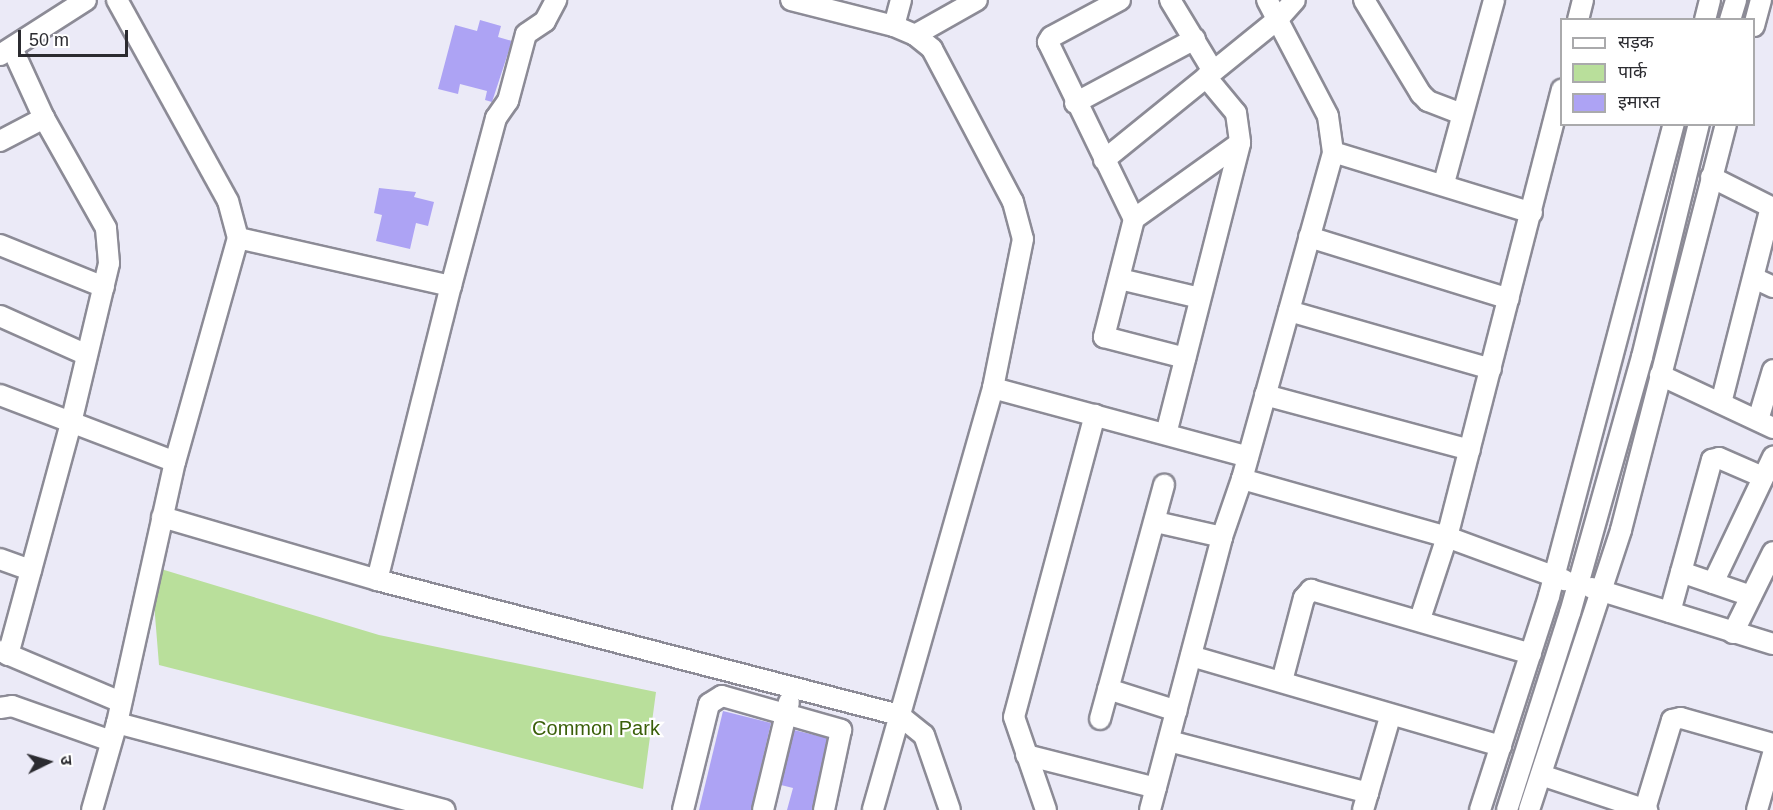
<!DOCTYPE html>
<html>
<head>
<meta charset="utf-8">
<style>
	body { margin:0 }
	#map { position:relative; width:1773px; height:810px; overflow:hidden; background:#ebeaf7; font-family:Arial,"Noto Sans Devanagari",sans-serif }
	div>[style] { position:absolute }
	.green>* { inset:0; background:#b9df9b }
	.building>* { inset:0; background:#ada3f4 }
	.roads { filter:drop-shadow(2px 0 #8c8b96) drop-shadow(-2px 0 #8c8b96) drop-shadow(0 2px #8c8b96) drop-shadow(0 -2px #8c8b96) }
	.minor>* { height:20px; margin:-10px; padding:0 10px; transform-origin:10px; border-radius:10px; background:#fff }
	span { translate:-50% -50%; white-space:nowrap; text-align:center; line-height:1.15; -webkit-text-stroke:4.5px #fff; paint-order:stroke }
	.park-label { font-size:20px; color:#3a5f09 }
	.legend { position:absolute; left:1560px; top:18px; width:195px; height:108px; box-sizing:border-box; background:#fff; border:2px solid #aaaaac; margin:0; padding:8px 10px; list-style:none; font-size:18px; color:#2b2b30 }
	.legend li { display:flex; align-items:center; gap:12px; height:30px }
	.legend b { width:30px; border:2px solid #aaaaac }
	.north { position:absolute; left:18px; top:732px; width:60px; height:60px; -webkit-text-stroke:4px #fff; paint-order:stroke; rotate:85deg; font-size:16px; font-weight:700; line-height:24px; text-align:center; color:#2b2b30 }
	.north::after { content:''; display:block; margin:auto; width:21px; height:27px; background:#2b2b30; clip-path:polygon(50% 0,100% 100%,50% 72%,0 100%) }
	.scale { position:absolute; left:18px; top:30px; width:110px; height:27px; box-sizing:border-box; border:3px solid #2b2b30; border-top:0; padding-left:8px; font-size:18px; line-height:21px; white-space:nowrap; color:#2b2b30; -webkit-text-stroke:4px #fff; paint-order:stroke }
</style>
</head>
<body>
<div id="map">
	<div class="green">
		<i style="clip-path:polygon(151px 566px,379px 635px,656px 692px,643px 789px,159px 665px)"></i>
	</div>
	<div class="building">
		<i style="clip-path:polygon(480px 20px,501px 26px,498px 37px,512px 41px,492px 102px,485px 100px,487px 91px,460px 84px,458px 94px,438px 89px,455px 25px,477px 31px)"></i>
		<i style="clip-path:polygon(379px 188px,416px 192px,414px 197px,434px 202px,428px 226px,416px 223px,410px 249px,376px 241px,382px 215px,374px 213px)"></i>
		<i style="clip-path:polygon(723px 711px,771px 723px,751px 810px,699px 810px)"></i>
		<i style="clip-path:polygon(794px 730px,827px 738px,812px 810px,787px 810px,793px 788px,781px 785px)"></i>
	</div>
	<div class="roads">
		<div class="minor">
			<i style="left:791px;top:0;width:106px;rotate:14.2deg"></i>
			<i style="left:894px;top:26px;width:23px;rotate:23deg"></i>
			<i style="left:915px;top:35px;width:22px;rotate:39deg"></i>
			<i style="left:932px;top:49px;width:173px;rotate:62.1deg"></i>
			<i style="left:1013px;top:202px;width:38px;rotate:75deg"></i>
			<i style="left:1023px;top:239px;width:152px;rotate:101.4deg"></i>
			<i style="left:993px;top:388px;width:439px;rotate:105.9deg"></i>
			<i style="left:1120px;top:0;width:78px;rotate:151.8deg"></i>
			<i style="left:1051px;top:37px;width:6px;rotate:121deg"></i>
			<i style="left:1048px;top:42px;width:197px;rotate:64.1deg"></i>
			<i style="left:1170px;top:0;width:83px;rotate:58.8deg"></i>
			<i style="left:1364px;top:0;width:110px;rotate:58.8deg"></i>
			<i style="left:1421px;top:94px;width:10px;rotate:45deg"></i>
			<i style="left:1428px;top:101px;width:36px;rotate:21deg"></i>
			<i style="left:1578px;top:20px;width:21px;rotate:-76deg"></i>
			<i style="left:1705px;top:20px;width:21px;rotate:-76deg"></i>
			<i style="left:1730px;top:20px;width:21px;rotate:-73deg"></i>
			<i style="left:894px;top:26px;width:27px;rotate:-75deg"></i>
			<i style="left:1754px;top:26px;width:27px;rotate:-75deg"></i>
			<i style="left:915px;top:35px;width:71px;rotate:-29.4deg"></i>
			<i style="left:0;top:55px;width:102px;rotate:-32.6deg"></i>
			<i style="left:1206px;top:77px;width:47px;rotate:50.2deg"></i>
			<i style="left:1236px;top:113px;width:30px;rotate:82deg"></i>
			<i style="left:1075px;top:103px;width:136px;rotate:-28.1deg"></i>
			<i style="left:0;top:141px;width:50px;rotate:-27.6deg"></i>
			<i style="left:44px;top:118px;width:77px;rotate:-114.6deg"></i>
			<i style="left:1333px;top:152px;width:208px;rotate:17deg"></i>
			<i style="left:1104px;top:160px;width:224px;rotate:-39deg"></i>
			<i style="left:1278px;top:19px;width:25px;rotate:-48deg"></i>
			<i style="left:1711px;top:177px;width:69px;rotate:26.6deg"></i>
			<i style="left:1444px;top:183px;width:190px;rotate:-74.7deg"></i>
			<i style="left:1309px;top:237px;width:209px;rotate:17.2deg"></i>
			<i style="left:0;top:245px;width:112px;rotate:22deg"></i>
			<i style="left:1754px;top:278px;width:21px;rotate:25deg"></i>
			<i style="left:1120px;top:279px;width:82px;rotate:13.4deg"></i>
			<i style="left:451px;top:286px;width:174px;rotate:-75deg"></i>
			<i style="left:496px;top:118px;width:21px;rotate:-55deg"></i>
			<i style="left:508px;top:101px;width:69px;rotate:-75deg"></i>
			<i style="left:526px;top:34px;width:23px;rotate:-34deg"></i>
			<i style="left:545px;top:21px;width:24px;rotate:-62deg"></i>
			<i style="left:1289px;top:311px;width:210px;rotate:16deg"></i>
			<i style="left:0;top:316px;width:95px;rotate:24.1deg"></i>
			<i style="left:1660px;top:375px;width:125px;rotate:25.1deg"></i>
			<i style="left:993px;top:388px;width:264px;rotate:15.1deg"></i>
			<i style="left:0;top:395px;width:187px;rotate:20.9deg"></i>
			<i style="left:1265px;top:395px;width:212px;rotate:15deg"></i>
			<i style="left:1721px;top:403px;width:202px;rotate:-75.7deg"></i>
			<i style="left:1758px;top:420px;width:52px;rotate:-73.3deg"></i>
			<i style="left:1166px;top:434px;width:300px;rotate:-75.7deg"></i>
			<i style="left:1240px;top:143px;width:130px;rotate:144.4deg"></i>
			<i style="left:1134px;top:219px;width:122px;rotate:104.3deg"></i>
			<i style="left:1104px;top:337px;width:84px;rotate:14.5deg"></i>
			<i style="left:1242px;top:479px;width:213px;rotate:15.8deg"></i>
			<i style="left:1447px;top:537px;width:125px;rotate:20.2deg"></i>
			<i style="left:162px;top:517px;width:224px;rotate:16.3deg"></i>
			<i style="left:377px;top:580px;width:303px;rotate:-75.9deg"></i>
			<i style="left:451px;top:286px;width:218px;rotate:-167.3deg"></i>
			<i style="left:1156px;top:522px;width:68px;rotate:12.8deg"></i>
			<i style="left:0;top:559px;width:33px;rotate:20deg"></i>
			<i style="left:1681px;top:572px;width:74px;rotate:18.9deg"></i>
			<i style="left:377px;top:580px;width:539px;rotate:14.5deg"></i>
			<i style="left:899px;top:715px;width:32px;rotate:39deg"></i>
			<i style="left:924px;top:735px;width:79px;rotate:70.9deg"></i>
			<i style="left:1713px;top:583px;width:140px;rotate:-64.5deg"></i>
			<i style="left:1592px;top:588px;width:189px;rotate:17.2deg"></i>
			<i style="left:1670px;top:612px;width:158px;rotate:-74.6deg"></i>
			<i style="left:1712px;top:460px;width:7px;rotate:-16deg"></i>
			<i style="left:1719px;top:458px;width:48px;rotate:23.4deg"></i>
			<i style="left:1420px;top:619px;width:86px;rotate:-71.8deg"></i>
			<i style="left:1447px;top:537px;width:462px;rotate:-75.6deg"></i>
			<i style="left:1733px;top:633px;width:90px;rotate:-63.7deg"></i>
			<i style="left:0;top:651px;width:131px;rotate:22.9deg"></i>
			<i style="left:8px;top:655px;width:240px;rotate:-74.8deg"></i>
			<i style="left:71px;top:423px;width:164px;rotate:-76.6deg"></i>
			<i style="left:109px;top:263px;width:35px;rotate:-95deg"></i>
			<i style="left:106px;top:228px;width:126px;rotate:-119.4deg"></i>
			<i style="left:1191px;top:656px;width:323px;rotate:16.2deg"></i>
			<i style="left:1282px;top:681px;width:86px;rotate:-75.2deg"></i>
			<i style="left:1304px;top:598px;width:11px;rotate:-49deg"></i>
			<i style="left:1311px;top:590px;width:229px;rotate:16.2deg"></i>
			<i style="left:1108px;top:689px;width:72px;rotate:17.7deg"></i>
			<i style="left:0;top:708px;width:12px;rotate:-9deg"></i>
			<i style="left:12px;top:706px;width:105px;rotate:19.5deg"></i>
			<i style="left:1100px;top:719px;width:243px;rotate:-74.7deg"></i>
			<i style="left:117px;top:723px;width:339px;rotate:14.9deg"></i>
			<i style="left:1169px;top:741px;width:206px;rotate:14.6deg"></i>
			<i style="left:1026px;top:755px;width:134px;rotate:14.2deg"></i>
			<i style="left:1541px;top:775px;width:112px;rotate:18.3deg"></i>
			<i style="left:1645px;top:809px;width:93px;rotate:-73.1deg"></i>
			<i style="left:1672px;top:720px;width:9px;rotate:-13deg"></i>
			<i style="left:1681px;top:718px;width:96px;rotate:15.8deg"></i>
			<i style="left:92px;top:810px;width:91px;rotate:-74deg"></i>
			<i style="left:117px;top:723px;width:267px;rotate:-77.5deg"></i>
			<i style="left:175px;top:462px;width:233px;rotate:-74.3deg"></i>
			<i style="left:238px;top:238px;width:38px;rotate:-105deg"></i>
			<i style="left:228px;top:201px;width:230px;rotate:-118.9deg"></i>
			<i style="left:683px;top:810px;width:109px;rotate:-76.2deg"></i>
			<i style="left:709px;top:704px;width:15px;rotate:-32deg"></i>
			<i style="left:722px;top:696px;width:124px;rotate:15.9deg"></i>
			<i style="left:841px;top:730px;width:82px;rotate:102deg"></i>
			<i style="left:763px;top:810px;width:111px;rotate:-76.5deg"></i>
			<i style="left:1046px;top:810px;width:98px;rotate:-109deg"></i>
			<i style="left:1014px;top:717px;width:313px;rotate:-75deg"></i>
			<i style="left:1150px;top:810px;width:282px;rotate:-75.2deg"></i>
			<i style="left:1222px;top:537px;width:61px;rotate:-71deg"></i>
			<i style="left:1242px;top:479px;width:339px;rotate:-74.4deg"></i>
			<i style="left:1333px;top:152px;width:36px;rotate:-98deg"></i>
			<i style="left:1328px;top:116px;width:131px;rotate:-117.7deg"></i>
			<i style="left:1363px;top:810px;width:97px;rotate:-73.8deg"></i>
			<i style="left:1480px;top:810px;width:225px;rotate:-72.1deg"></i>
			<i style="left:1549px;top:596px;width:488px;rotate:-75.2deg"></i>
			<i style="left:1507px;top:810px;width:207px;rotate:-72.3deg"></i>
			<i style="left:1570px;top:613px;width:266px;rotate:-74.3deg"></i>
			<i style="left:1642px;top:357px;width:240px;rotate:-76.3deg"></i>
			<i style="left:1529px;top:810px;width:295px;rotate:-71.8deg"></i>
			<i style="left:1621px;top:530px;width:419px;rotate:-75.5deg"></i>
			<i style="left:1757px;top:810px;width:58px;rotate:-74.1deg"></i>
		</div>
	</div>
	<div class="park-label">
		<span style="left:596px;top:728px">Common Park</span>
	</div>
	<ul class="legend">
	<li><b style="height:8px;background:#fff"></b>सड़क</li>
	<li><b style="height:16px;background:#b9df9b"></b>पार्क</li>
	<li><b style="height:16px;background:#ada3f4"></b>इमारत</li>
	</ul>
	<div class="north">उ</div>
	<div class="scale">50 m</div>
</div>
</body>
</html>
